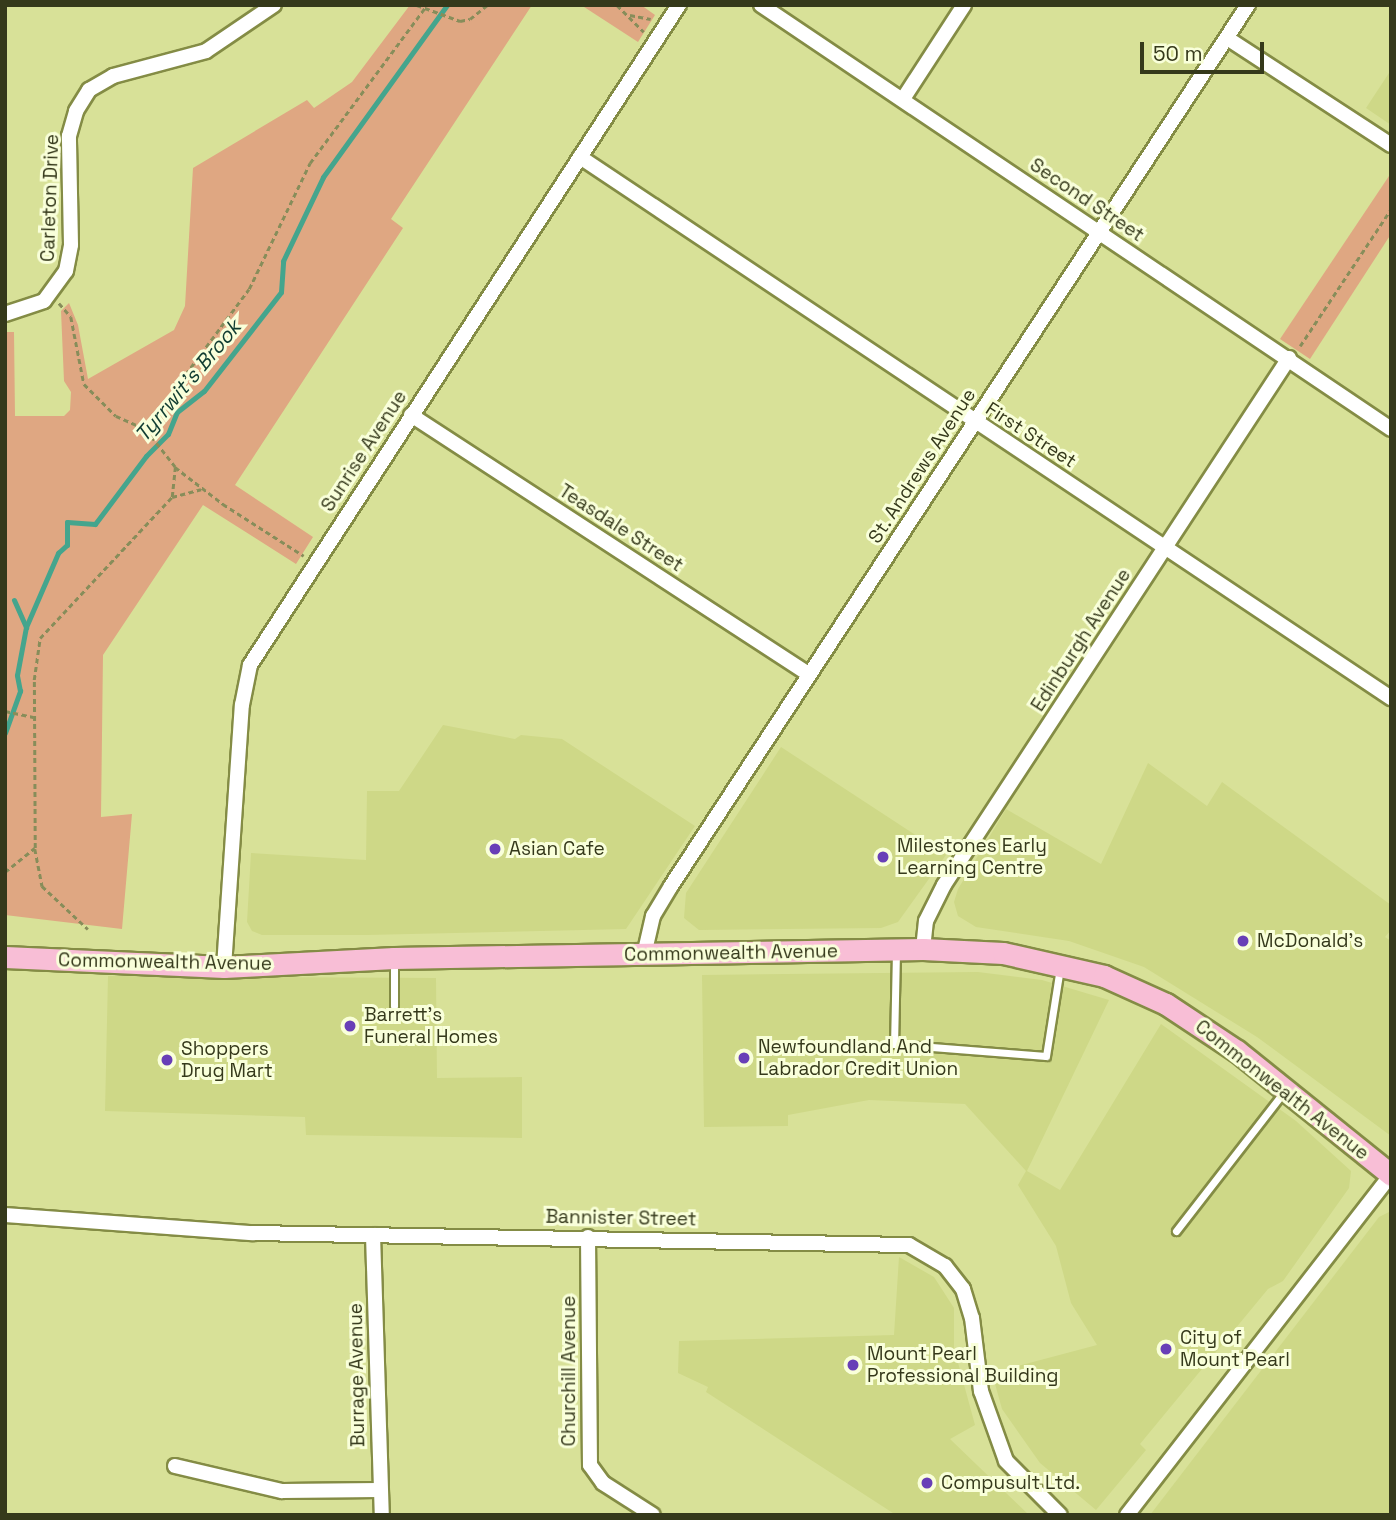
<!DOCTYPE html>
<html>
<head>
<meta charset="utf-8">
<style>
	body { margin:0 }
	#map { position:relative; width:1396px; height:1520px; overflow:hidden; background:#d8e198; font-family:"Space Grotesk",sans-serif }
	div>[style] { position:absolute }
	.built>* { inset:0; background:#ced887 }
	.green>* { inset:0; background:#dfa782 }
	.stream>* { height:5px; margin:-2.5px; padding:0 2.5px; transform-origin:2.5px; border-radius:2.5px; background:#44a58d }
	.path>* { height:2.5px; margin-top:-1.25px; transform-origin:0; background:repeating-linear-gradient(90deg,#878d5a 0 5px,transparent 0 8.5px) }
	.roads { filter:drop-shadow(2px 0 #848c45) drop-shadow(-2px 0 #848c45) drop-shadow(0 2px #848c45) drop-shadow(0 -2px #848c45) }
	.lane>* { height:7px; margin:-3.5px; padding:0 3.5px; transform-origin:3.5px; border-radius:3.5px; background:#fff }
	.street>* { height:14px; margin:-7px; padding:0 7px; transform-origin:7px; border-radius:7px; background:#fff }
	.primary>* { height:21px; margin:-10.5px; padding:0 10.5px; transform-origin:10.5px; border-radius:10.5px; background:#f8bed6 }
	.dots>* { width:19px; height:19px; translate:-50% -50%; box-sizing:border-box; border:4px solid #f9ffda; border-radius:50% }
	span { translate:-50% -50%; white-space:nowrap; text-align:center; line-height:1.15; -webkit-text-stroke:6px #f9ffda; paint-order:stroke }
	.street-label { font-size:19px; color:#35391b }
	.poi-label { font-size:19px; color:#35391b }
	.left { translate:0 -50%; text-align:left }
	.water-label { font-size:21px; color:#103c31; font-style:italic }
	.frame { position:absolute; inset:0; border:7px solid #35391b; pointer-events:none }
	.scale { position:absolute; left:1140px; top:42px; width:124px; height:32px; box-sizing:border-box; border:4px solid #35391b; border-top:0; padding-left:9px; font-size:21px; line-height:24px; white-space:nowrap; color:#35391b; -webkit-text-stroke:5px #f9ffda; paint-order:stroke }
</style>
</head>
<body>
<div id="map">
	<div class="built">
		<i style="clip-path:polygon(1391px 70px,1391px 125px,1366px 108px)"></i>
		<i style="clip-path:polygon(443px 725px,515px 739px,521px 735px,562px 739px,695px 826px,626px 929px,367px 935px,262px 935px,252px 931px,247px 922px,251px 853px,366px 860px,367px 791px,399px 791px)"></i>
		<i style="clip-path:polygon(781px 747px,946px 855px,898px 922px,881px 928px,699px 930px,684px 918px,686px 893px)"></i>
		<i style="clip-path:polygon(1148px 763px,1207px 806px,1222px 782px,1391px 905px,1391px 930px,1385px 937px,1391px 941px,1391px 1136px,1257px 1037px,1144px 967px,1069px 941px,976px 927px,958px 916px,954px 902px,958px 889px,1006px 809px,1101px 864px)"></i>
		<i style="clip-path:polygon(978px 972px,1042px 980px,1109px 1000px,1027px 1171px,1060px 1190px,1161px 1024px,1296px 1121px,1351px 1171px,1349px 1188px,1283px 1281px,1268px 1289px,1140px 1444px,1146px 1450px,1096px 1510px,1040px 1463px,1002px 1409px,992px 1373px,1097px 1345px,1071px 1303px,1056px 1246px,1018px 1185px,1026px 1171px,965px 1104px,869px 1100px,788px 1115px,788px 1126px,704px 1127px,702px 975px)"></i>
		<i style="clip-path:polygon(108px 976px,436px 978px,437px 1078px,522px 1077px,522px 1138px,306px 1135px,305px 1117px,105px 1111px)"></i>
		<i style="clip-path:polygon(1391px 1211px,1391px 1515px,1150px 1515px,1379px 1217px)"></i>
		<i style="clip-path:polygon(899px 1257px,934px 1277px,954px 1308px,954px 1348px,975px 1425px,950px 1439px,1029px 1515px,896px 1515px,706px 1392px,708px 1387px,678px 1373px,679px 1341px,894px 1335px)"></i>
	</div>
	<div class="green">
		<i style="clip-path:polygon(410px 5px,532px 5px,391px 219px,403px 228px,235px 485px,313px 537px,296px 564px,203px 505px,103px 655px,101px 817px,132px 814px,122px 929px,5px 915px,5px 332px,14px 332px,15px 416px,64px 416px,70px 410px,71px 392px,64px 381px,61px 311px,69px 303px,78px 325px,88px 379px,174px 330px,185px 306px,193px 168px,307px 100px,314px 108px,352px 82px)"></i>
		<i style="clip-path:polygon(581px 5px,641px 5px,655px 15px,638px 42px)"></i>
		<i style="clip-path:polygon(1391px 173px,1391px 234px,1310px 359px,1280px 339px)"></i>
	</div>
	<div class="stream">
		<i style="left:14px;top:600px;width:30px;rotate:66deg"></i>
		<i style="left:5px;top:733px;width:45px;rotate:-70.3deg"></i>
		<i style="left:20px;top:691px;width:16px;rotate:-101deg"></i>
		<i style="left:17px;top:675px;width:49px;rotate:-79.4deg"></i>
		<i style="left:26px;top:627px;width:81px;rotate:-66.6deg"></i>
		<i style="left:58px;top:553px;width:12px;rotate:-42deg"></i>
		<i style="left:67px;top:545px;width:23px;rotate:-90deg"></i>
		<i style="left:67px;top:522px;width:28px;rotate:4deg"></i>
		<i style="left:95px;top:524px;width:85px;rotate:-53.1deg"></i>
		<i style="left:146px;top:456px;width:31px;rotate:-45deg"></i>
		<i style="left:168px;top:434px;width:24px;rotate:-68deg"></i>
		<i style="left:177px;top:412px;width:34px;rotate:-38deg"></i>
		<i style="left:204px;top:391px;width:125px;rotate:-52.1deg"></i>
		<i style="left:281px;top:292px;width:31px;rotate:-86deg"></i>
		<i style="left:283px;top:261px;width:93px;rotate:-64.5deg"></i>
		<i style="left:323px;top:177px;width:212px;rotate:-54.2deg"></i>
	</div>
	<div class="path">
		<i style="left:417px;top:5px;width:46px;rotate:20.4deg"></i>
		<i style="left:460px;top:21px;width:10px;rotate:-11deg"></i>
		<i style="left:470px;top:19px;width:22px;rotate:-39deg"></i>
		<i style="left:617px;top:5px;width:38px;rotate:45deg"></i>
		<i style="left:630px;top:15px;width:21px;rotate:11deg"></i>
		<i style="left:59px;top:303px;width:18px;rotate:49deg"></i>
		<i style="left:71px;top:317px;width:68px;rotate:79deg"></i>
		<i style="left:84px;top:384px;width:45px;rotate:45deg"></i>
		<i style="left:116px;top:416px;width:32px;rotate:24deg"></i>
		<i style="left:1300px;top:346px;width:164px;rotate:-56.4deg"></i>
		<i style="left:175px;top:467px;width:61px;rotate:37.6deg"></i>
		<i style="left:223px;top:504px;width:96px;rotate:32.7deg"></i>
		<i style="left:172px;top:497px;width:30px;rotate:-15deg"></i>
		<i style="left:5px;top:711px;width:29px;rotate:12deg"></i>
		<i style="left:35px;top:849px;width:38px;rotate:79deg"></i>
		<i style="left:42px;top:886px;width:63px;rotate:43.1deg"></i>
		<i style="left:5px;top:872px;width:38px;rotate:-39deg"></i>
		<i style="left:35px;top:848px;width:168px;rotate:-90.3deg"></i>
		<i style="left:34px;top:680px;width:42px;rotate:-81.9deg"></i>
		<i style="left:40px;top:638px;width:193px;rotate:-46.9deg"></i>
		<i style="left:172px;top:497px;width:30px;rotate:-84deg"></i>
		<i style="left:175px;top:467px;width:48px;rotate:-128.3deg"></i>
		<i style="left:145px;top:429px;width:174px;rotate:-53.4deg"></i>
		<i style="left:249px;top:289px;width:140px;rotate:-64.2deg"></i>
		<i style="left:310px;top:163px;width:197px;rotate:-53.5deg"></i>
	</div>
	<div class="roads">
		<div class="lane">
			<i style="left:896px;top:951px;width:93px;rotate:91.2deg"></i>
			<i style="left:894px;top:1044px;width:152px;rotate:4.5deg"></i>
			<i style="left:1046px;top:1056px;width:89px;rotate:-81deg"></i>
			<i style="left:394px;top:1006px;width:47px;rotate:-90deg"></i>
			<i style="left:1176px;top:1231px;width:175px;rotate:-52.2deg"></i>
		</div>
		<div class="street">
			<i style="left:761px;top:5px;width:759px;rotate:33.94deg"></i>
			<i style="left:1227px;top:38px;width:196px;rotate:33.1deg"></i>
			<i style="left:903px;top:99px;width:112px;rotate:-57deg"></i>
			<i style="left:580px;top:157px;width:975px;rotate:33.71deg"></i>
			<i style="left:5px;top:314px;width:41px;rotate:-18.4deg"></i>
			<i style="left:44px;top:301px;width:37px;rotate:-54deg"></i>
			<i style="left:66px;top:271px;width:26px;rotate:-79deg"></i>
			<i style="left:71px;top:245px;width:109px;rotate:-91.1deg"></i>
			<i style="left:69px;top:136px;width:26px;rotate:-74deg"></i>
			<i style="left:76px;top:111px;width:25px;rotate:-58deg"></i>
			<i style="left:89px;top:90px;width:28px;rotate:-30deg"></i>
			<i style="left:113px;top:76px;width:96px;rotate:-15deg"></i>
			<i style="left:206px;top:51px;width:82px;rotate:-34.1deg"></i>
			<i style="left:411px;top:415px;width:475px;rotate:33.1deg"></i>
			<i style="left:923px;top:949px;width:28px;rotate:-84deg"></i>
			<i style="left:926px;top:921px;width:40px;rotate:-63.4deg"></i>
			<i style="left:944px;top:885px;width:630px;rotate:-56.79deg"></i>
			<i style="left:644px;top:955px;width:40px;rotate:-77deg"></i>
			<i style="left:653px;top:916px;width:35px;rotate:-59deg"></i>
			<i style="left:671px;top:886px;width:1053px;rotate:-56.78deg"></i>
			<i style="left:224px;top:967px;width:263px;rotate:-86.1deg"></i>
			<i style="left:242px;top:705px;width:41px;rotate:-78.7deg"></i>
			<i style="left:250px;top:665px;width:787px;rotate:-56.98deg"></i>
			<i style="left:5px;top:1215px;width:248px;rotate:4.2deg"></i>
			<i style="left:252px;top:1233px;width:657px;rotate:1.05deg"></i>
			<i style="left:909px;top:1245px;width:42px;rotate:30.3deg"></i>
			<i style="left:945px;top:1266px;width:29px;rotate:52deg"></i>
			<i style="left:963px;top:1289px;width:30px;rotate:73deg"></i>
			<i style="left:972px;top:1318px;width:74px;rotate:83deg"></i>
			<i style="left:981px;top:1391px;width:74px;rotate:70.3deg"></i>
			<i style="left:1006px;top:1461px;width:76px;rotate:45deg"></i>
			<i style="left:373px;top:1235px;width:280px;rotate:88.2deg"></i>
			<i style="left:588px;top:1237px;width:228px;rotate:89.5deg"></i>
			<i style="left:590px;top:1465px;width:22px;rotate:54deg"></i>
			<i style="left:603px;top:1483px;width:59px;rotate:32.6deg"></i>
			<i style="left:175px;top:1466px;width:110px;rotate:13.2deg"></i>
			<i style="left:282px;top:1491px;width:97px;rotate:-0.6deg"></i>
			<i style="left:1127px;top:1515px;width:430px;rotate:-52.2deg"></i>
		</div>
		<div class="primary">
			<i style="left:5px;top:957px;width:219px;rotate:2.6deg"></i>
			<i style="left:224px;top:967px;width:170px;rotate:-3deg"></i>
			<i style="left:394px;top:958px;width:529px;rotate:-0.97deg"></i>
			<i style="left:923px;top:949px;width:80px;rotate:2.9deg"></i>
			<i style="left:1003px;top:953px;width:104px;rotate:12.8deg"></i>
			<i style="left:1104px;top:976px;width:68px;rotate:24.3deg"></i>
			<i style="left:1166px;top:1004px;width:85px;rotate:33.5deg"></i>
			<i style="left:1237px;top:1051px;width:198px;rotate:38.8deg"></i>
		</div>
	</div>
	<div class="dots">
		<i style="left:495px;top:849px;background:#683fb7"></i>
		<i style="left:883px;top:857px;background:#683fb7"></i>
		<i style="left:1243px;top:941px;background:#683fb7"></i>
		<i style="left:350px;top:1026px;background:#683fb7"></i>
		<i style="left:744px;top:1058px;background:#683fb7"></i>
		<i style="left:167px;top:1060px;background:#683fb7"></i>
		<i style="left:1166px;top:1349px;background:#683fb7"></i>
		<i style="left:853px;top:1365px;background:#683fb7"></i>
		<i style="left:927px;top:1483px;background:#683fb7"></i>
	</div>
	<div class="street-label">
		<span style="left:50px;top:198px;rotate:-88deg">Carleton Drive</span>
		<span style="left:1087px;top:200px;rotate:34deg">Second Street</span>
		<span style="left:1031px;top:435px;rotate:33deg">First Street</span>
		<span style="left:364px;top:451px;rotate:-57deg">Sunrise Avenue</span>
		<span style="left:922px;top:466px;rotate:-57deg">St. Andrews Avenue</span>
		<span style="left:621px;top:528px;rotate:33deg">Teasdale Street</span>
		<span style="left:1081px;top:640px;rotate:-57deg">Edinburgh Avenue</span>
		<span style="left:731px;top:953px;rotate:-1deg">Commonwealth Avenue</span>
		<span style="left:165px;top:962px;rotate:1deg">Commonwealth Avenue</span>
		<span style="left:1282px;top:1090px;rotate:38deg">Commonwealth Avenue</span>
		<span style="left:621px;top:1218px;rotate:1deg">Bannister Street</span>
		<span style="left:569px;top:1371px;rotate:-90deg">Churchill Avenue</span>
		<span style="left:357px;top:1375px;rotate:-91deg">Burrage Avenue</span>
	</div>
	<div class="poi-label">
		<span class="left" style="left:897px;top:857px">Milestones Early<br>Learning Centre</span>
		<span class="left" style="left:509px;top:849px">Asian Cafe</span>
		<span class="left" style="left:1257px;top:941px">McDonald's</span>
		<span class="left" style="left:364px;top:1026px">Barrett's<br>Funeral Homes</span>
		<span class="left" style="left:758px;top:1058px">Newfoundland And<br>Labrador Credit Union</span>
		<span class="left" style="left:181px;top:1060px">Shoppers<br>Drug Mart</span>
		<span class="left" style="left:1180px;top:1349px">City of<br>Mount Pearl</span>
		<span class="left" style="left:867px;top:1365px">Mount Pearl<br>Professional Building</span>
		<span class="left" style="left:941px;top:1483px">Compusult Ltd.</span>
	</div>
	<div class="water-label">
		<span style="left:188px;top:381px;rotate:-50deg">Tyrrwit's Brook</span>
	</div>
	<div class="frame"></div>
	<div class="scale">50 m</div>
</div>
</body>
</html>
